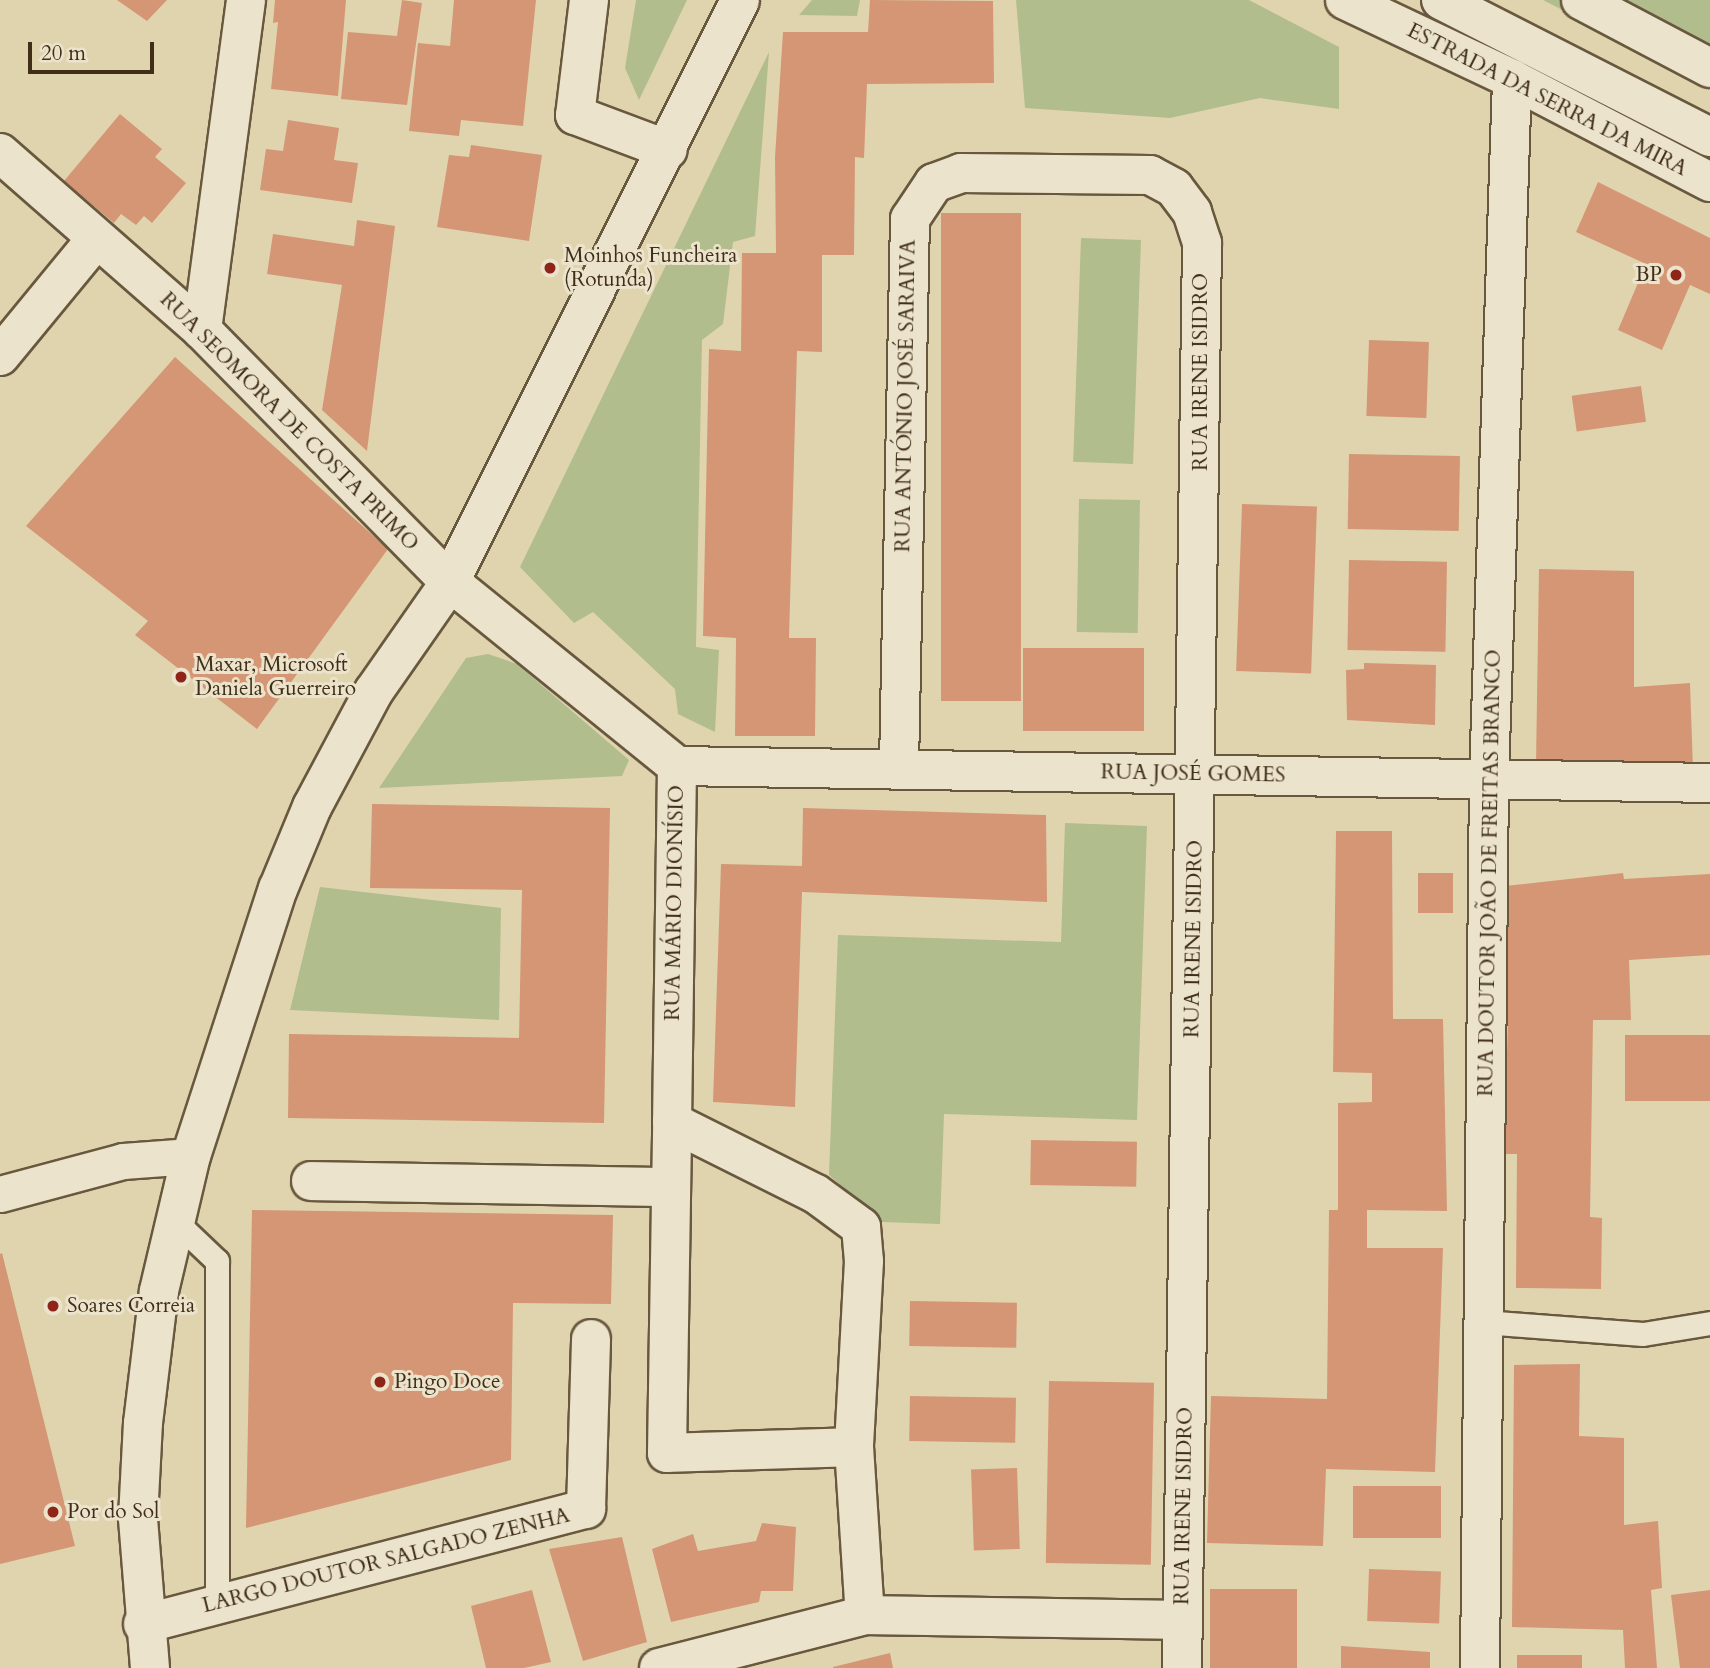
<!DOCTYPE html>
<html>
<head>
<meta charset="utf-8">
<style>
	body { margin:0 }
	#map { position:relative; width:1710px; height:1668px; overflow:hidden; background:#e0d4af; font-family:Cardo,serif }
	div>[style] { position:absolute }
	.green>* { inset:0; background:#b1bd8c; transform-origin:0 0 }
	.building>* { inset:0; background:#d49674; transform-origin:0 0 }
	.roads { filter:drop-shadow(2px 0 #68583e) drop-shadow(-2px 0 #68583e) drop-shadow(0 2px #68583e) drop-shadow(0 -2px #68583e) }
	.service>* { height:23px; margin:-11.5px; padding:0 11.5px; transform-origin:11.5px; border-radius:11.5px; background:#ebe3cb }
	.pedestrian>* { height:35px; margin:-17.5px; padding:0 17.5px; transform-origin:17.5px; border-radius:17.5px; background:#ebe3cb }
	.minor>* { height:38px; margin:-19px; padding:0 19px; transform-origin:19px; border-radius:19px; background:#ebe3cb }
	.tertiary>* { height:38px; margin:-19px; padding:0 19px; transform-origin:19px; border-radius:19px; background:#ebe3cb }
	.dots>* { width:19px; height:19px; translate:-50% -50%; box-sizing:border-box; border:4px solid #ebe3cb; border-radius:50% }
	span { translate:-50% -50%; white-space:nowrap; text-align:center; line-height:1.15; -webkit-text-stroke:6px #ebe3cb; paint-order:stroke }
	.street-label { font-size:21px; color:#402e18 }
	.poi-label { font-size:21px; color:#402e18 }
	.left { translate:0 -50%; text-align:left }
	.right { translate:-100% -50%; text-align:right }
	.scale { position:absolute; left:28px; top:42px; width:126px; height:32px; box-sizing:border-box; border:4px solid #402e18; border-top:0; padding-left:9px; font-size:21px; line-height:24px; white-space:nowrap; color:#402e18; -webkit-text-stroke:5px #ebe3cb; paint-order:stroke }
</style>
</head>
<body>
<div id="map">
	<div class="green">
		<i style="clip-path:polygon(636px 0,687px 0,639px 100px,625px 68px)"></i>
		<i style="clip-path:polygon(812px 0,860px 0,857px 16px,799px 15px)"></i>
		<i style="clip-path:polygon(1016px 0,1249px 0,1339px 47px,1339px 109px,1260px 98px,1170px 118px,1025px 108px)"></i>
		<i style="clip-path:polygon(1543px 0,1710px 0,1710px 86px)"></i>
		<i style="clip-path:polygon(769px 52px,755px 236px,733px 242px,723px 324px,702px 340px,696px 647px,719px 650px,715px 732px,678px 714px,675px 689px,593px 612px,574px 623px,520px 567px)"></i>
		<i style="left:1081px;top:238px;width:60px;height:224px;rotate:2deg"></i>
		<i style="left:1079px;top:499px;width:61px;height:133px;rotate:1deg"></i>
		<i style="clip-path:polygon(488px 654px,517px 664px,629px 760px,622px 776px,379px 788px,466px 658px)"></i>
		<i style="clip-path:polygon(1065px 823px,1147px 826px,1137px 1120px,944px 1114px,940px 1224px,882px 1222px,829px 1175px,838px 935px,1061px 942px)"></i>
		<i style="clip-path:polygon(320px 887px,501px 908px,499px 1020px,290px 1010px)"></i>
	</div>
	<div class="building">
		<i style="clip-path:polygon(117px 0,167px 0,147px 21px)"></i>
		<i style="clip-path:polygon(275px 0,346px 0,338px 96px,271px 89px,278px 22px,273px 23px)"></i>
		<i style="clip-path:polygon(402px 0,422px 3px,407px 105px,341px 99px,348px 32px,397px 36px)"></i>
		<i style="clip-path:polygon(454px 0,536px 0,523px 126px,461px 120px,459px 136px,409px 131px,418px 43px,450px 46px)"></i>
		<i style="clip-path:polygon(870px 0,993px 1px,994px 83px,867px 84px,864px 158px,855px 157px,854px 255px,822px 255px,822px 352px,797px 351px,789px 638px,816px 638px,815px 736px,735px 736px,736px 638px,703px 636px,709px 349px,741px 351px,742px 253px,776px 253px,775px 157px,783px 32px,868px 32px)"></i>
		<i style="clip-path:polygon(120px 114px,162px 149px,155px 157px,186px 183px,152px 223px,144px 216px,136px 225px,121px 214px,114px 223px,64px 181px)"></i>
		<i style="clip-path:polygon(288px 120px,339px 128px,334px 160px,358px 163px,352px 203px,260px 190px,266px 149px,283px 151px)"></i>
		<i style="clip-path:polygon(471px 145px,542px 155px,529px 241px,437px 227px,449px 155px,469px 157px)"></i>
		<i style="clip-path:polygon(1598px 182px,1710px 238px,1710px 294px,1690px 285px,1662px 350px,1618px 330px,1646px 264px,1576px 232px)"></i>
		<i style="left:941px;top:213px;width:80px;height:488px"></i>
		<i style="clip-path:polygon(357px 220px,395px 226px,367px 451px,322px 410px,342px 285px,267px 274px,273px 234px,354px 246px)"></i>
		<i style="left:1369px;top:340px;width:60px;height:76px;rotate:2deg"></i>
		<i style="clip-path:polygon(175px 357px,388px 549px,257px 729px,135px 635px,148px 621px,26px 526px)"></i>
		<i style="left:1641px;top:386px;width:36px;height:70px;rotate:82deg"></i>
		<i style="left:1349px;top:454px;width:111px;height:75px;rotate:1deg"></i>
		<i style="left:1242px;top:504px;width:75px;height:167px;rotate:2deg"></i>
		<i style="left:1349px;top:560px;width:98px;height:90px;rotate:1deg"></i>
		<i style="clip-path:polygon(1539px 569px,1634px 571px,1634px 687px,1690px 683px,1693px 769px,1536px 765px)"></i>
		<i style="left:1023px;top:648px;width:121px;height:83px"></i>
		<i style="clip-path:polygon(1364px 663px,1436px 665px,1435px 725px,1347px 720px,1346px 670px,1364px 669px)"></i>
		<i style="clip-path:polygon(372px 804px,610px 808px,604px 1123px,288px 1118px,289px 1034px,519px 1038px,522px 890px,370px 888px)"></i>
		<i style="clip-path:polygon(803px 808px,1046px 815px,1047px 902px,802px 892px,795px 1107px,713px 1102px,721px 864px,802px 866px)"></i>
		<i style="clip-path:polygon(1336px 831px,1392px 831px,1393px 1019px,1443px 1019px,1447px 1211px,1367px 1210px,1367px 1248px,1443px 1248px,1435px 1472px,1326px 1469px,1323px 1546px,1207px 1543px,1211px 1396px,1327px 1399px,1329px 1210px,1338px 1210px,1338px 1103px,1372px 1102px,1372px 1073px,1333px 1072px)"></i>
		<i style="left:1453px;top:873px;width:40px;height:35px;rotate:90deg"></i>
		<i style="clip-path:polygon(1623px 873px,1624px 879px,1710px 874px,1710px 955px,1629px 960px,1631px 1020px,1593px 1020px,1590px 1217px,1602px 1218px,1601px 1289px,1516px 1288px,1517px 1154px,1504px 1154px,1508px 1020px,1505px 886px)"></i>
		<i style="left:1710px;top:1035px;width:66px;height:85px;rotate:90deg"></i>
		<i style="left:1031px;top:1140px;width:106px;height:45px;rotate:1deg"></i>
		<i style="clip-path:polygon(252px 1210px,613px 1215px,611px 1304px,513px 1303px,511px 1460px,246px 1528px)"></i>
		<i style="clip-path:polygon(2px 1253px,75px 1546px,0 1564px,0 1254px)"></i>
		<i style="left:910px;top:1301px;width:107px;height:45px;rotate:1deg"></i>
		<i style="clip-path:polygon(1580px 1364px,1579px 1436px,1624px 1438px,1624px 1525px,1658px 1521px,1662px 1588px,1651px 1590px,1657px 1668px,1625px 1668px,1623px 1630px,1512px 1627px,1514px 1365px)"></i>
		<i style="left:1049px;top:1381px;width:105px;height:182px;rotate:1deg"></i>
		<i style="left:910px;top:1396px;width:106px;height:45px;rotate:1deg"></i>
		<i style="left:1017px;top:1468px;width:81px;height:46px;rotate:88deg"></i>
		<i style="left:1353px;top:1486px;width:88px;height:52px"></i>
		<i style="clip-path:polygon(762px 1523px,796px 1527px,793px 1591px,761px 1591px,759px 1602px,671px 1622px,652px 1549px,693px 1534px,698px 1551px,756px 1541px)"></i>
		<i style="clip-path:polygon(622px 1537px,647px 1642px,583px 1661px,549px 1549px)"></i>
		<i style="left:1369px;top:1569px;width:72px;height:52px;rotate:2deg"></i>
		<i style="left:1210px;top:1589px;width:87px;height:79px"></i>
		<i style="clip-path:polygon(532px 1590px,551px 1662px,524px 1668px,486px 1668px,471px 1606px)"></i>
		<i style="clip-path:polygon(1710px 1590px,1710px 1668px,1680px 1668px,1671px 1595px)"></i>
		<i style="clip-path:polygon(1341px 1646px,1430px 1652px,1430px 1668px,1341px 1668px)"></i>
		<i style="clip-path:polygon(890px 1653px,893px 1668px,833px 1668px,833px 1667px)"></i>
		<i style="left:1517px;top:1655px;width:65px;height:13px"></i>
	</div>
	<div class="roads">
		<div class="service">
			<i style="left:174px;top:1220px;width:59px;rotate:43.6deg"></i>
			<i style="left:217px;top:1261px;width:343px;rotate:90deg"></i>
			<i style="left:1483px;top:1322px;width:160px;rotate:4.3deg"></i>
			<i style="left:1643px;top:1334px;width:68px;rotate:-9.3deg"></i>
		</div>
		<div class="pedestrian">
			<i style="left:0;top:1194px;width:127px;rotate:-15deg"></i>
			<i style="left:123px;top:1161px;width:68px;rotate:-4.2deg"></i>
		</div>
		<div class="minor">
			<i style="left:589px;top:0;width:116px;rotate:96.9deg"></i>
			<i style="left:575px;top:115px;width:99px;rotate:20.6deg"></i>
			<i style="left:1581px;top:0;width:146px;rotate:27.8deg"></i>
			<i style="left:0;top:153px;width:269px;rotate:41.2deg"></i>
			<i style="left:202px;top:330px;width:354px;rotate:45.5deg"></i>
			<i style="left:450px;top:582px;width:292px;rotate:39deg"></i>
			<i style="left:677px;top:766px;width:356px;rotate:90.8deg"></i>
			<i style="left:202px;top:330px;width:333px;rotate:-82.4deg"></i>
			<i style="left:0;top:356px;width:151px;rotate:-50.6deg"></i>
			<i style="left:677px;top:766px;width:1033px;rotate:0.94deg"></i>
			<i style="left:899px;top:766px;width:547px;rotate:-88.85deg"></i>
			<i style="left:910px;top:219px;width:43px;rotate:-56.3deg"></i>
			<i style="left:934px;top:183px;width:29px;rotate:-20deg"></i>
			<i style="left:961px;top:173px;width:189px;rotate:0.6deg"></i>
			<i style="left:1150px;top:175px;width:27px;rotate:28deg"></i>
			<i style="left:1174px;top:188px;width:30px;rotate:53deg"></i>
			<i style="left:1192px;top:212px;width:33px;rotate:72deg"></i>
			<i style="left:1202px;top:243px;width:1425px;rotate:90.8deg"></i>
			<i style="left:311px;top:1181px;width:360px;rotate:1deg"></i>
			<i style="left:854px;top:1447px;width:187px;rotate:178.2deg"></i>
			<i style="left:667px;top:1453px;width:331px;rotate:-89.1deg"></i>
			<i style="left:672px;top:1122px;width:161px;rotate:26.6deg"></i>
			<i style="left:816px;top:1194px;width:56px;rotate:36.3deg"></i>
			<i style="left:861px;top:1227px;width:34px;rotate:85deg"></i>
			<i style="left:864px;top:1261px;width:186px;rotate:93.1deg"></i>
			<i style="left:854px;top:1447px;width:168px;rotate:86.3deg"></i>
			<i style="left:143px;top:1624px;width:458px;rotate:-14.6deg"></i>
			<i style="left:586px;top:1509px;width:170px;rotate:-88.3deg"></i>
			<i style="left:659px;top:1668px;width:213px;rotate:-14.4deg"></i>
			<i style="left:865px;top:1615px;width:317px;rotate:0.9deg"></i>
			<i style="left:1480px;top:1668px;width:891px;rotate:-89.42deg"></i>
			<i style="left:1489px;top:777px;width:698px;rotate:-88.11deg"></i>
		</div>
		<div class="tertiary">
			<i style="left:1345px;top:0;width:185px;rotate:25.3deg"></i>
			<i style="left:1512px;top:79px;width:223px;rotate:27.5deg"></i>
			<i style="left:1441px;top:0;width:302px;rotate:27deg"></i>
			<i style="left:150px;top:1668px;width:150px;rotate:-94.6deg"></i>
			<i style="left:138px;top:1518px;width:95px;rotate:-87deg"></i>
			<i style="left:143px;top:1423px;width:133px;rotate:-83.1deg"></i>
			<i style="left:159px;top:1291px;width:139px;rotate:-76.7deg"></i>
			<i style="left:191px;top:1156px;width:281px;rotate:-72deg"></i>
			<i style="left:278px;top:889px;width:89px;rotate:-67.5deg"></i>
			<i style="left:312px;top:807px;width:132px;rotate:-61.9deg"></i>
			<i style="left:374px;top:691px;width:133px;rotate:-55.1deg"></i>
			<i style="left:450px;top:582px;width:650px;rotate:-63.51deg"></i>
		</div>
	</div>
	<div class="dots">
		<i style="left:550px;top:268px;background:#8f2418"></i>
		<i style="left:1676px;top:275px;background:#8f2418"></i>
		<i style="left:181px;top:677px;background:#8f2418"></i>
		<i style="left:53px;top:1306px;background:#8f2418"></i>
		<i style="left:380px;top:1382px;background:#8f2418"></i>
		<i style="left:53px;top:1512px;background:#8f2418"></i>
	</div>
	<div class="street-label">
		<span style="left:1547px;top:100px;rotate:27deg">ESTRADA DA SERRA DA MIRA</span>
		<span style="left:1201px;top:372px;rotate:-90deg">RUA IRENE ISIDRO</span>
		<span style="left:906px;top:396px;rotate:-89deg">RUA ANTÓNIO JOSÉ SARAIVA</span>
		<span style="left:289px;top:422px;rotate:45deg">RUA SEOMORA DE COSTA PRIMO</span>
		<span style="left:1193px;top:774px;rotate:1deg">RUA JOSÉ GOMES</span>
		<span style="left:1490px;top:873px;rotate:-89deg">RUA DOUTOR JOÃO DE FREITAS BRANCO</span>
		<span style="left:675px;top:903px;rotate:-89deg">RUA MÁRIO DIONÍSIO</span>
		<span style="left:1194px;top:939px;rotate:-89deg">RUA IRENE ISIDRO</span>
		<span style="left:1184px;top:1506px;rotate:-89deg">RUA IRENE ISIDRO</span>
		<span style="left:386px;top:1561px;rotate:-14deg">LARGO DOUTOR SALGADO ZENHA</span>
	</div>
	<div class="poi-label">
		<span class="left" style="left:564px;top:268px">Moinhos Funcheira<br>(Rotunda)</span>
		<span class="right" style="left:1662px;top:275px">BP</span>
		<span class="left" style="left:195px;top:677px">Maxar, Microsoft<br>Daniela Guerreiro</span>
		<span class="left" style="left:67px;top:1306px">Soares Correia</span>
		<span class="left" style="left:394px;top:1382px">Pingo Doce</span>
		<span class="left" style="left:67px;top:1512px">Por do Sol</span>
	</div>
	<div class="scale">20 m</div>
</div>
</body>
</html>
